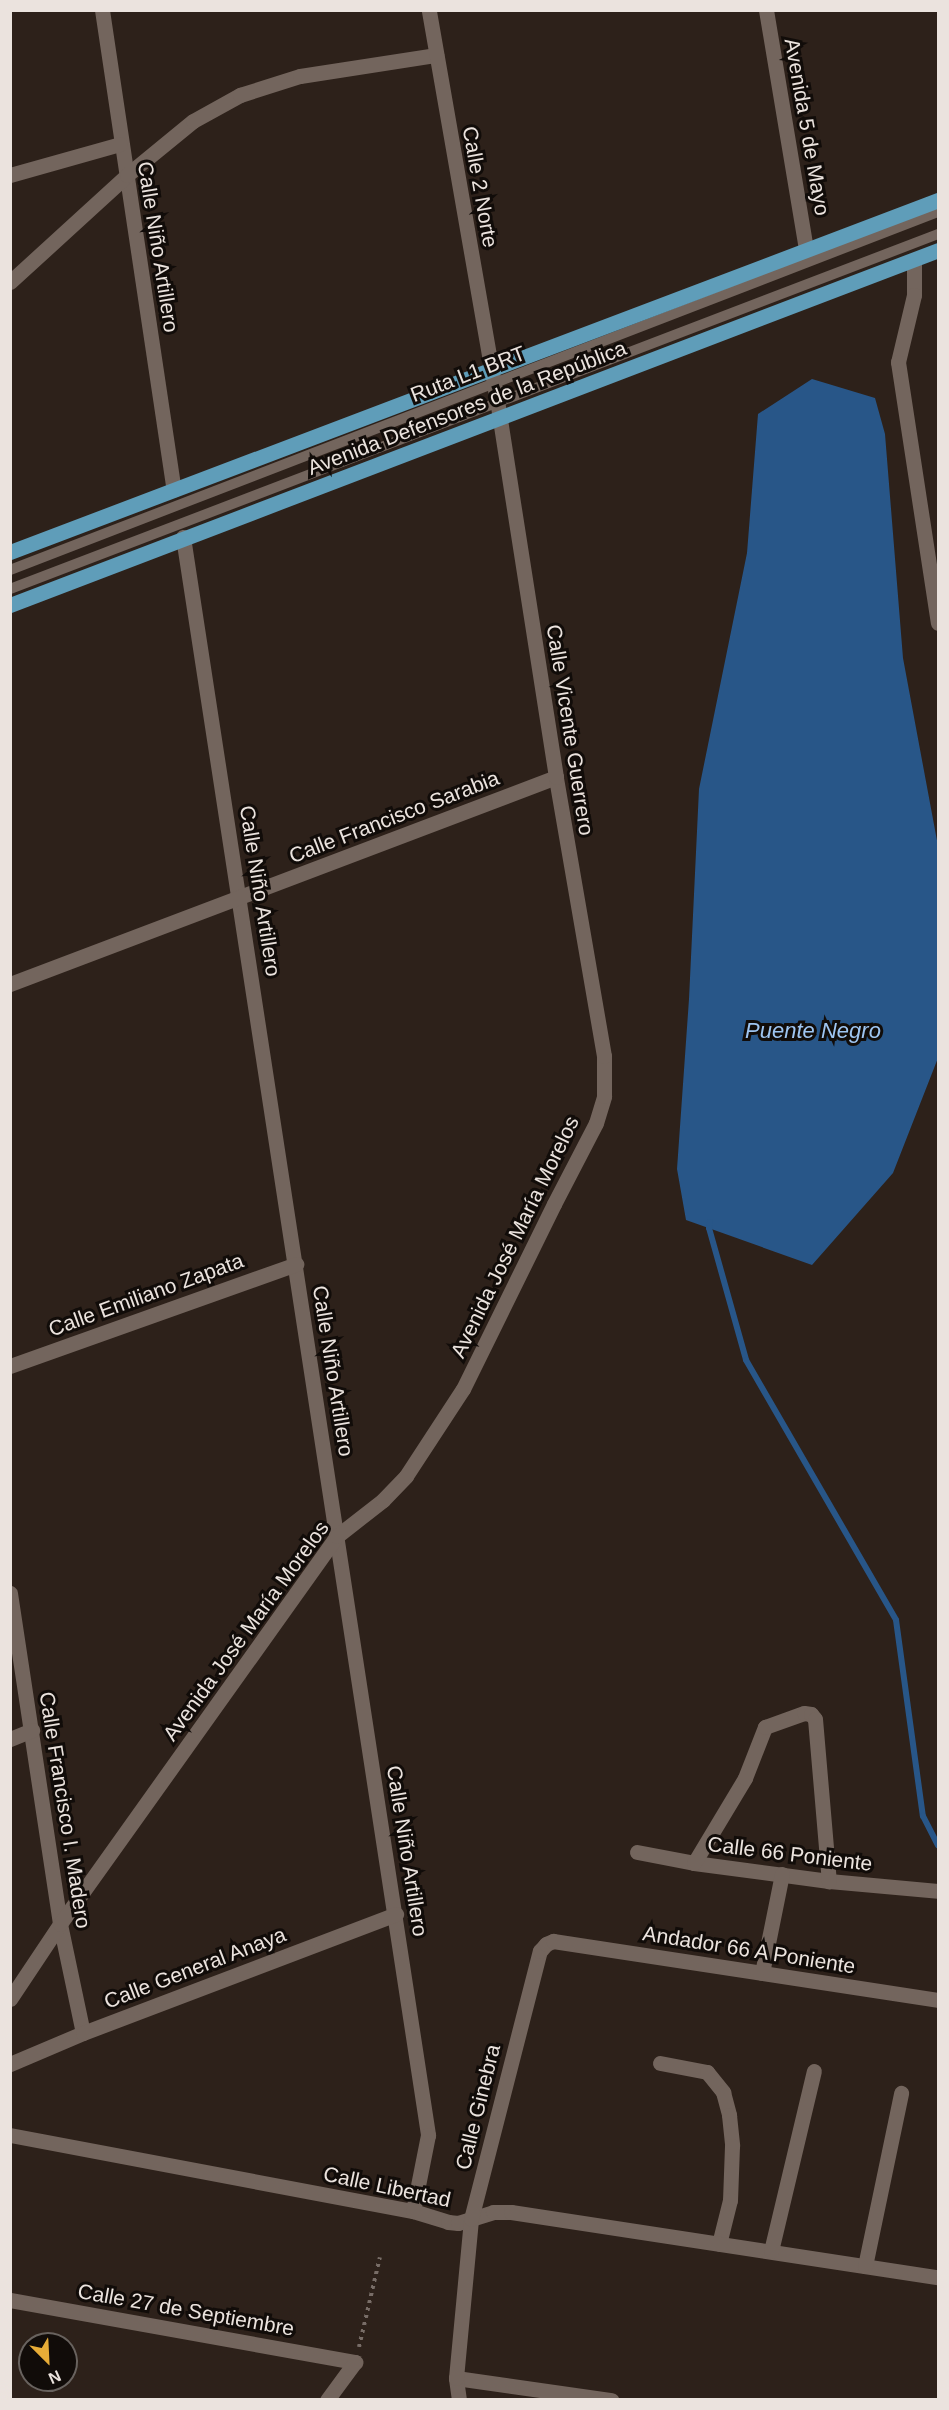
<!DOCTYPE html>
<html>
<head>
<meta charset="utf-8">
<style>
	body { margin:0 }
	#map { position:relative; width:949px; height:2410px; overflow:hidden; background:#2d211a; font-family:Arial,sans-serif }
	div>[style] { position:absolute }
	.water>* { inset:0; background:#285688 }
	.stream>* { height:6px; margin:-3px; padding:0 3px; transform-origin:3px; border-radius:3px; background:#285688 }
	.path>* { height:4px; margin-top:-2px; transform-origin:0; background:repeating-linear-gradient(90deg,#786d67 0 3px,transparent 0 7.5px) }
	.service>* { height:10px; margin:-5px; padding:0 5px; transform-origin:5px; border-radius:5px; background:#73655d }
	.minor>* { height:15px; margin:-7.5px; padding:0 7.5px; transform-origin:7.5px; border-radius:7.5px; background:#73655d }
	.primary>* { height:15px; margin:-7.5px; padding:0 7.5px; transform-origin:7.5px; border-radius:7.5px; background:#5f9db9 }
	span { translate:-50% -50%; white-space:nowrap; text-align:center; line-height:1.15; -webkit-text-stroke:6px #110c09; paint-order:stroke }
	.street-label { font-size:21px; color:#ebe3de }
	.water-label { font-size:22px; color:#9ec5f1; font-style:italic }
	.frame { position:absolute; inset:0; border:12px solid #ebe3de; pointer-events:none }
	.north { position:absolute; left:18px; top:2332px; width:60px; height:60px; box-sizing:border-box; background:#110c09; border:2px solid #68625e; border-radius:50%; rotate:156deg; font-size:16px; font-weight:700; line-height:24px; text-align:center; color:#ebe3de }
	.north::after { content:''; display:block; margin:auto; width:21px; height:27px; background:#e7ac37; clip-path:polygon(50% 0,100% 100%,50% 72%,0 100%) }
</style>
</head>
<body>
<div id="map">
	<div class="water">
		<i style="clip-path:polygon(812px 379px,875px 398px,885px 434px,903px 658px,938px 846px,938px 1058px,893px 1173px,812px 1265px,686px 1220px,677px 1169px,689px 999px,699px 789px,747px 553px,758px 414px)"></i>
	</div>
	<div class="stream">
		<i style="left:710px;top:1222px;width:6px;rotate:99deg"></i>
		<i style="left:709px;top:1228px;width:137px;rotate:74.3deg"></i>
		<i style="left:746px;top:1360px;width:300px;rotate:60deg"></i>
		<i style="left:896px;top:1620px;width:198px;rotate:82.2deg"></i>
		<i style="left:923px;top:1816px;width:33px;rotate:63deg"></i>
	</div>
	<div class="path">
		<i style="left:359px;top:2347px;width:92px;rotate:-76.9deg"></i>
	</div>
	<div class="service">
		<i style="left:10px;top:570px;width:995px;rotate:-21.1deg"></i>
		<i style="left:10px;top:589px;width:994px;rotate:-20.93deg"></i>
	</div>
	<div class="minor">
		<i style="left:102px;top:10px;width:485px;rotate:81.5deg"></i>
		<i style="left:766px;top:10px;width:243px;rotate:80.5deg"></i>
		<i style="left:10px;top:175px;width:114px;rotate:-15.7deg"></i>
		<i style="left:914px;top:260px;width:35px;rotate:90deg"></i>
		<i style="left:914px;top:295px;width:69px;rotate:103.4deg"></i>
		<i style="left:898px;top:362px;width:264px;rotate:81.3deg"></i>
		<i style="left:10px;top:282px;width:159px;rotate:-42.4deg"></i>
		<i style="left:127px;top:175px;width:85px;rotate:-39.3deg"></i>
		<i style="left:193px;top:121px;width:54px;rotate:-29deg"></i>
		<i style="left:240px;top:95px;width:63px;rotate:-17.6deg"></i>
		<i style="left:300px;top:76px;width:138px;rotate:-8.8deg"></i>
		<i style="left:183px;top:537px;width:1617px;rotate:81.28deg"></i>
		<i style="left:428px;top:2135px;width:77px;rotate:101.2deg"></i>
		<i style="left:10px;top:984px;width:584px;rotate:-20.76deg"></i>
		<i style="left:10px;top:1366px;width:304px;rotate:-19.6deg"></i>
		<i style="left:10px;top:1593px;width:335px;rotate:81.4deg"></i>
		<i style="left:60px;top:1924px;width:111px;rotate:78.1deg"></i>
		<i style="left:10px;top:1739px;width:24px;rotate:-22deg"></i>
		<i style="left:637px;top:1852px;width:58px;rotate:10.9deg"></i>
		<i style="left:694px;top:1863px;width:136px;rotate:7.6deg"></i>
		<i style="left:829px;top:1881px;width:109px;rotate:5.2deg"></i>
		<i style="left:694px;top:1863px;width:99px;rotate:-59deg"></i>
		<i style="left:745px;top:1778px;width:55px;rotate:-68.6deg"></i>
		<i style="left:765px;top:1727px;width:41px;rotate:-19.7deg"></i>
		<i style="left:804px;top:1713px;width:7px;rotate:8deg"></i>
		<i style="left:811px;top:1714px;width:6px;rotate:51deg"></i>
		<i style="left:815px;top:1719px;width:163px;rotate:85.1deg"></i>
		<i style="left:762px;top:1973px;width:101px;rotate:-78.6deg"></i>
		<i style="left:10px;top:1999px;width:90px;rotate:-56.3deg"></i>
		<i style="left:60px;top:1924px;width:477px;rotate:-54.5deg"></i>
		<i style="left:337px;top:1536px;width:58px;rotate:-38deg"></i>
		<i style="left:383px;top:1500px;width:33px;rotate:-46deg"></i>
		<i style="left:406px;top:1476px;width:104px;rotate:-56.8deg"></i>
		<i style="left:463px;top:1389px;width:206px;rotate:-63.8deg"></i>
		<i style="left:554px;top:1204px;width:91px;rotate:-62.6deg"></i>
		<i style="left:596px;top:1123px;width:28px;rotate:-73deg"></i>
		<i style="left:604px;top:1096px;width:40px;rotate:-90deg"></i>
		<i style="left:604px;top:1056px;width:283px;rotate:-99.8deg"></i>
		<i style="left:556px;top:777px;width:363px;rotate:-98.9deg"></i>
		<i style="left:500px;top:418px;width:414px;rotate:-99.9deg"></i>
		<i style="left:660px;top:2063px;width:48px;rotate:10.8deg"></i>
		<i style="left:707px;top:2072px;width:26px;rotate:51deg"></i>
		<i style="left:723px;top:2092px;width:24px;rotate:75deg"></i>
		<i style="left:729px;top:2115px;width:31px;rotate:84deg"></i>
		<i style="left:732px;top:2146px;width:54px;rotate:92.1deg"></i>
		<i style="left:730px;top:2200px;width:45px;rotate:104deg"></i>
		<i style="left:10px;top:2064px;width:79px;rotate:-23deg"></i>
		<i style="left:83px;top:2033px;width:335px;rotate:-20.8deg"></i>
		<i style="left:10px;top:2135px;width:410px;rotate:10.7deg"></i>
		<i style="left:413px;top:2211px;width:37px;rotate:17deg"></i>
		<i style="left:448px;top:2222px;width:10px;rotate:6deg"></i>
		<i style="left:458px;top:2223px;width:37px;rotate:-17deg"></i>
		<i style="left:493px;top:2212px;width:18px"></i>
		<i style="left:511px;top:2212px;width:432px;rotate:8.7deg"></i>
		<i style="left:771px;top:2251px;width:185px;rotate:-76.6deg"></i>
		<i style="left:865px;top:2266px;width:177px;rotate:-78.2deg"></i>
		<i style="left:10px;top:2300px;width:351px;rotate:10.2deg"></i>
		<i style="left:355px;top:2362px;width:47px;rotate:126.4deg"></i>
		<i style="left:456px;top:2378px;width:157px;rotate:8.1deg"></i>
		<i style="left:459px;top:2400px;width:22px;rotate:-98deg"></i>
		<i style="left:456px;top:2378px;width:160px;rotate:-84.6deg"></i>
		<i style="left:471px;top:2219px;width:277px;rotate:-75.6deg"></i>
		<i style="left:540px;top:1951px;width:9px;rotate:-49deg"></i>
		<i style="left:546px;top:1944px;width:8px;rotate:-23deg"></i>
		<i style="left:553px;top:1941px;width:389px;rotate:8.7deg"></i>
	</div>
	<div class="primary">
		<i style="left:10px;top:552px;width:993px;rotate:-20.77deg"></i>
		<i style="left:10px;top:605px;width:994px;rotate:-20.93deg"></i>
	</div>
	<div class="street-label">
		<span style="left:807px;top:127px;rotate:80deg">Avenida 5 de Mayo</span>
		<span style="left:480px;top:187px;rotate:80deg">Calle 2 Norte</span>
		<span style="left:158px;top:247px;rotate:81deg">Calle Niño Artillero</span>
		<span style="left:468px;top:374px;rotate:-21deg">Ruta L1 BRT</span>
		<span style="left:467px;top:408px;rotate:-21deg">Avenida Defensores de la República</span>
		<span style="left:570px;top:730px;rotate:81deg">Calle Vicente Guerrero</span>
		<span style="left:394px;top:817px;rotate:-21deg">Calle Francisco Sarabia</span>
		<span style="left:260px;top:891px;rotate:81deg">Calle Niño Artillero</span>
		<span style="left:515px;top:1237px;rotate:-64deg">Avenida José María Morelos</span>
		<span style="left:146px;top:1295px;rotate:-20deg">Calle Emiliano Zapata</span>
		<span style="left:333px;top:1371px;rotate:81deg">Calle Niño Artillero</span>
		<span style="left:246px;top:1631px;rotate:-54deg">Avenida José María Morelos</span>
		<span style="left:65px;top:1810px;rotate:81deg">Calle Francisco I. Madero</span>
		<span style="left:407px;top:1851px;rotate:81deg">Calle Niño Artillero</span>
		<span style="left:790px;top:1854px;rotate:7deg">Calle 66 Poniente</span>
		<span style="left:749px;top:1950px;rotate:9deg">Andador 66 A Poniente</span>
		<span style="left:195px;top:1968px;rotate:-21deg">Calle General Anaya</span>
		<span style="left:478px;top:2107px;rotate:-76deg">Calle Ginebra</span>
		<span style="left:387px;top:2187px;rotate:12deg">Calle Libertad</span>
		<span style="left:186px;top:2310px;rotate:10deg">Calle 27 de Septiembre</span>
	</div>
	<div class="water-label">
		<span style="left:813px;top:1031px">Puente Negro</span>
	</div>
	<div class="frame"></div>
	<div class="north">N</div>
</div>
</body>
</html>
